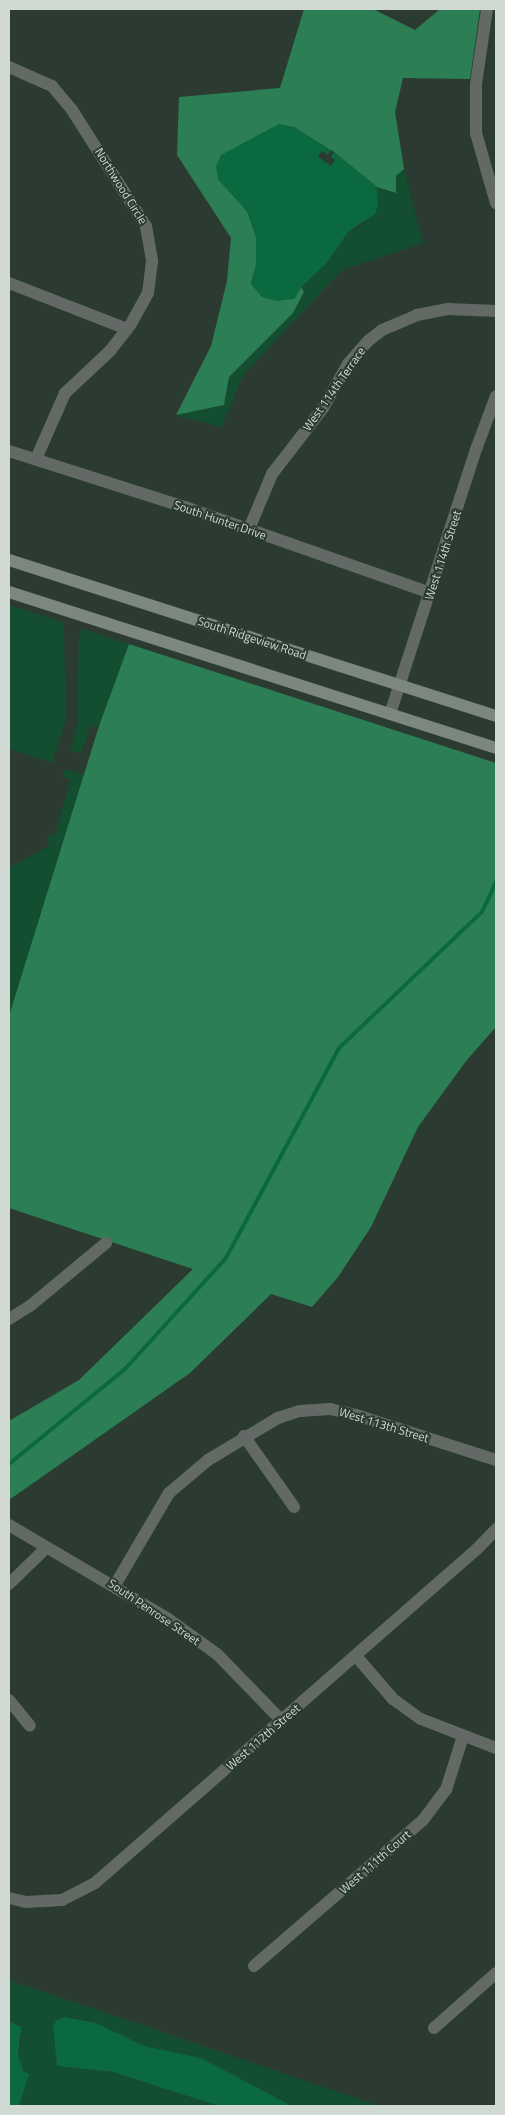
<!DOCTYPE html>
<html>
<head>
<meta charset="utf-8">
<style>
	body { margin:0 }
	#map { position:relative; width:505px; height:2115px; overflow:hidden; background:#2b3b31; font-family:"Titillium Web",sans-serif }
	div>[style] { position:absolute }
	.green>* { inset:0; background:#144e31 }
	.forest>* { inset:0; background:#2c7f54 }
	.water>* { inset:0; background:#0b693f }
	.pier>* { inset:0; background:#2b3b31 }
	.stream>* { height:4px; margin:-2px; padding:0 2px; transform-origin:2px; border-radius:2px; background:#0b693f }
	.minor>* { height:12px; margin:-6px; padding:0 6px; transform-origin:6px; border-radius:6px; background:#636a65 }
	.secondary>* { height:12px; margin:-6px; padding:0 6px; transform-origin:6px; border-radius:6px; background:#7b877f }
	span { translate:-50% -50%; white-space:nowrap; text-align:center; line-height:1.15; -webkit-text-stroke:4px #2b3b31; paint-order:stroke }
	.street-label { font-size:12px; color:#d0dad3 }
	.frame { position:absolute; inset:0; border:10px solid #d0dad3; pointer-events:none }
</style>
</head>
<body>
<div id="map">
	<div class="green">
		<i style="clip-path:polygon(404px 169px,423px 243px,342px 270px,244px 374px,221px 427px,176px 415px,224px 405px,229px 377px,293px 313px,304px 292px,301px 287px,326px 264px,348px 232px,361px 226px,378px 205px,377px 187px,396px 193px,396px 176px)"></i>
		<i style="clip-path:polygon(9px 605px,64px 623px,66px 720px,52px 763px,9px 749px)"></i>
		<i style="clip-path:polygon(83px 629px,129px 644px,99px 726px,90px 727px,81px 753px,70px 750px,77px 726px,79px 635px)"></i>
		<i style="clip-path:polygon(65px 769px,86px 775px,9px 1016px,9px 867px,50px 846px,46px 835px,54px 836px,71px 780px,62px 777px)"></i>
		<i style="clip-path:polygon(9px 1980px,380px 2106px,292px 2106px,201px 2058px,144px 2046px,90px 2021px,65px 2017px,53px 2027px,57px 2066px,113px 2072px,219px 2106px,19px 2106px,29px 2075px,24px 2072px,18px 2056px,21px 2040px,18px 2024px,9px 2021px)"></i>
	</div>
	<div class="forest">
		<i style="clip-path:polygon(304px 9px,373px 9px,415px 30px,440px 9px,480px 9px,470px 79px,403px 78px,395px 112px,404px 169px,396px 176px,396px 193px,377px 187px,335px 153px,294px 127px,221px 155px,218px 179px,247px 211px,256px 237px,256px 265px,251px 284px,294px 299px,301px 287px,304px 292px,293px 313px,229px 377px,224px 405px,176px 415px,211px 346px,227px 281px,231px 238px,177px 155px,179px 97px,280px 88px)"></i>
		<i style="clip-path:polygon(129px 644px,496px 763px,496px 1027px,466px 1061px,418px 1127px,371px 1227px,338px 1277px,312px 1307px,271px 1294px,190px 1373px,9px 1500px,9px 1421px,79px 1380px,193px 1269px,9px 1208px,9px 1016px,99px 726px)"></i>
	</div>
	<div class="water">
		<i style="clip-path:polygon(279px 124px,294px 127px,335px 153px,377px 187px,378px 205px,375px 214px,348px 232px,326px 264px,301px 287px,294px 299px,277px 301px,262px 297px,251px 284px,256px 265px,256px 237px,247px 211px,218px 179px,216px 166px,221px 155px)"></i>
		<i style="clip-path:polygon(65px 2017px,96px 2023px,144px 2046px,201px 2058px,292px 2106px,219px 2106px,113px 2072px,57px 2066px,53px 2027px,56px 2021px)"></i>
		<i style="clip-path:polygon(9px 2021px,21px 2027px,18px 2056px,24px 2072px,29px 2074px,19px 2106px,9px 2106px)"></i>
	</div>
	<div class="pier">
		<i style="clip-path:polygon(331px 150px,334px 152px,331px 157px,335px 160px,331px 166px,318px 157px,322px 151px,328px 155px)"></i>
	</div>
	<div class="stream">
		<i style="left:9px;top:1464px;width:150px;rotate:-39.3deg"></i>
		<i style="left:125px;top:1369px;width:150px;rotate:-47.7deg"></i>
		<i style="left:226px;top:1258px;width:238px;rotate:-61.7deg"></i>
		<i style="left:339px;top:1048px;width:197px;rotate:-43.6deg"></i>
		<i style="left:482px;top:912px;width:33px;rotate:-65deg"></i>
	</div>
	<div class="minor">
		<i style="left:487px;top:9px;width:76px;rotate:98.3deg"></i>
		<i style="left:476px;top:84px;width:49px;rotate:90deg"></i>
		<i style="left:476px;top:133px;width:73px;rotate:74.1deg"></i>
		<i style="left:9px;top:67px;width:47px;rotate:23.8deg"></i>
		<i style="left:52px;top:86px;width:31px;rotate:50deg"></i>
		<i style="left:72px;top:110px;width:138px;rotate:57.5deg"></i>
		<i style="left:146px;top:226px;width:36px;rotate:80deg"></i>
		<i style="left:152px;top:261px;width:32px;rotate:97deg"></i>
		<i style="left:148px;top:293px;width:35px;rotate:119deg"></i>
		<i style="left:131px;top:324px;width:33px;rotate:128deg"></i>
		<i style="left:111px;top:350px;width:63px;rotate:136.9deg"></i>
		<i style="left:65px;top:393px;width:72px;rotate:113.7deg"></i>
		<i style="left:9px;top:283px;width:127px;rotate:21.3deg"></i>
		<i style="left:9px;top:451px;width:185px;rotate:17.7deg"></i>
		<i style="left:185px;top:507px;width:260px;rotate:19.3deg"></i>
		<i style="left:249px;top:529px;width:60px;rotate:-67.3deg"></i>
		<i style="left:272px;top:474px;width:83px;rotate:-52.3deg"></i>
		<i style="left:323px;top:408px;width:51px;rotate:-60.4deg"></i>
		<i style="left:348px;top:364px;width:30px;rotate:-49deg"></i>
		<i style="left:368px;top:341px;width:18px;rotate:-38deg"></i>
		<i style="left:382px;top:330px;width:38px;rotate:-23deg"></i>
		<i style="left:417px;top:315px;width:32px;rotate:-11deg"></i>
		<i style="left:448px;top:309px;width:48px;rotate:2.4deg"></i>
		<i style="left:390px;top:714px;width:281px;rotate:-72deg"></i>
		<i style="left:477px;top:447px;width:54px;rotate:-69.6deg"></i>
		<i style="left:9px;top:1319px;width:25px;rotate:-32deg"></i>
		<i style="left:30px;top:1306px;width:99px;rotate:-39.7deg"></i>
		<i style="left:244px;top:1436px;width:87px;rotate:54.8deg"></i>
		<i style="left:9px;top:1525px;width:183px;rotate:30.5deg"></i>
		<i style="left:167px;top:1618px;width:62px;rotate:35.8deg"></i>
		<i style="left:217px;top:1654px;width:93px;rotate:45.9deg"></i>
		<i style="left:9px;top:1584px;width:52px;rotate:-44.2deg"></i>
		<i style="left:115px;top:1585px;width:107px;rotate:-59.6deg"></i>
		<i style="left:169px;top:1493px;width:51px;rotate:-40.2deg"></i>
		<i style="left:208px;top:1460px;width:82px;rotate:-31deg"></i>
		<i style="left:278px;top:1418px;width:23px;rotate:-18deg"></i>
		<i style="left:300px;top:1411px;width:30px;rotate:-4deg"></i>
		<i style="left:330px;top:1409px;width:27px;rotate:13deg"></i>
		<i style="left:356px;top:1415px;width:147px;rotate:17.8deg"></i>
		<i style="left:356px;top:1656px;width:57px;rotate:49.3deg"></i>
		<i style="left:393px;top:1699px;width:34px;rotate:36deg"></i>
		<i style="left:421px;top:1719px;width:80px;rotate:21.1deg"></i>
		<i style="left:9px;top:1700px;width:33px;rotate:51deg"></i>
		<i style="left:9px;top:1898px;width:17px;rotate:13deg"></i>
		<i style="left:26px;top:1902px;width:36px;rotate:-3deg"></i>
		<i style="left:62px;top:1900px;width:37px;rotate:-27deg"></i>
		<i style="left:95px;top:1883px;width:507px;rotate:-41.16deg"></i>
		<i style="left:477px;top:1549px;width:28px;rotate:-46deg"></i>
		<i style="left:254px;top:1966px;width:223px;rotate:-40.8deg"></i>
		<i style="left:423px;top:1820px;width:38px;rotate:-53deg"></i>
		<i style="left:446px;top:1790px;width:57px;rotate:-72.5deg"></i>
		<i style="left:434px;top:2028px;width:83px;rotate:-41.6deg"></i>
	</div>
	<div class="secondary">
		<i style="left:9px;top:560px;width:511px;rotate:17.76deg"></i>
		<i style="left:9px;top:592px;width:511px;rotate:17.76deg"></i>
	</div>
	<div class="street-label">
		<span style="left:121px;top:186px;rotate:58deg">Northwood Circle</span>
		<span style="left:334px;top:389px;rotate:-55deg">West 114th Terrace</span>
		<span style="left:220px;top:520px;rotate:19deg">South Hunter Drive</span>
		<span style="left:443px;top:555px;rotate:-72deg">West 114th Street</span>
		<span style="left:252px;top:638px;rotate:18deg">South Ridgeview Road</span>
		<span style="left:384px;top:1425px;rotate:17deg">West 113th Street</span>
		<span style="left:154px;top:1612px;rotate:34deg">South Penrose Street</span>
		<span style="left:263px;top:1737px;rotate:-41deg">West 112th Street</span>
		<span style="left:375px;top:1862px;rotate:-41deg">West 111th Court</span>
	</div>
	<div class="frame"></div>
</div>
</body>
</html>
